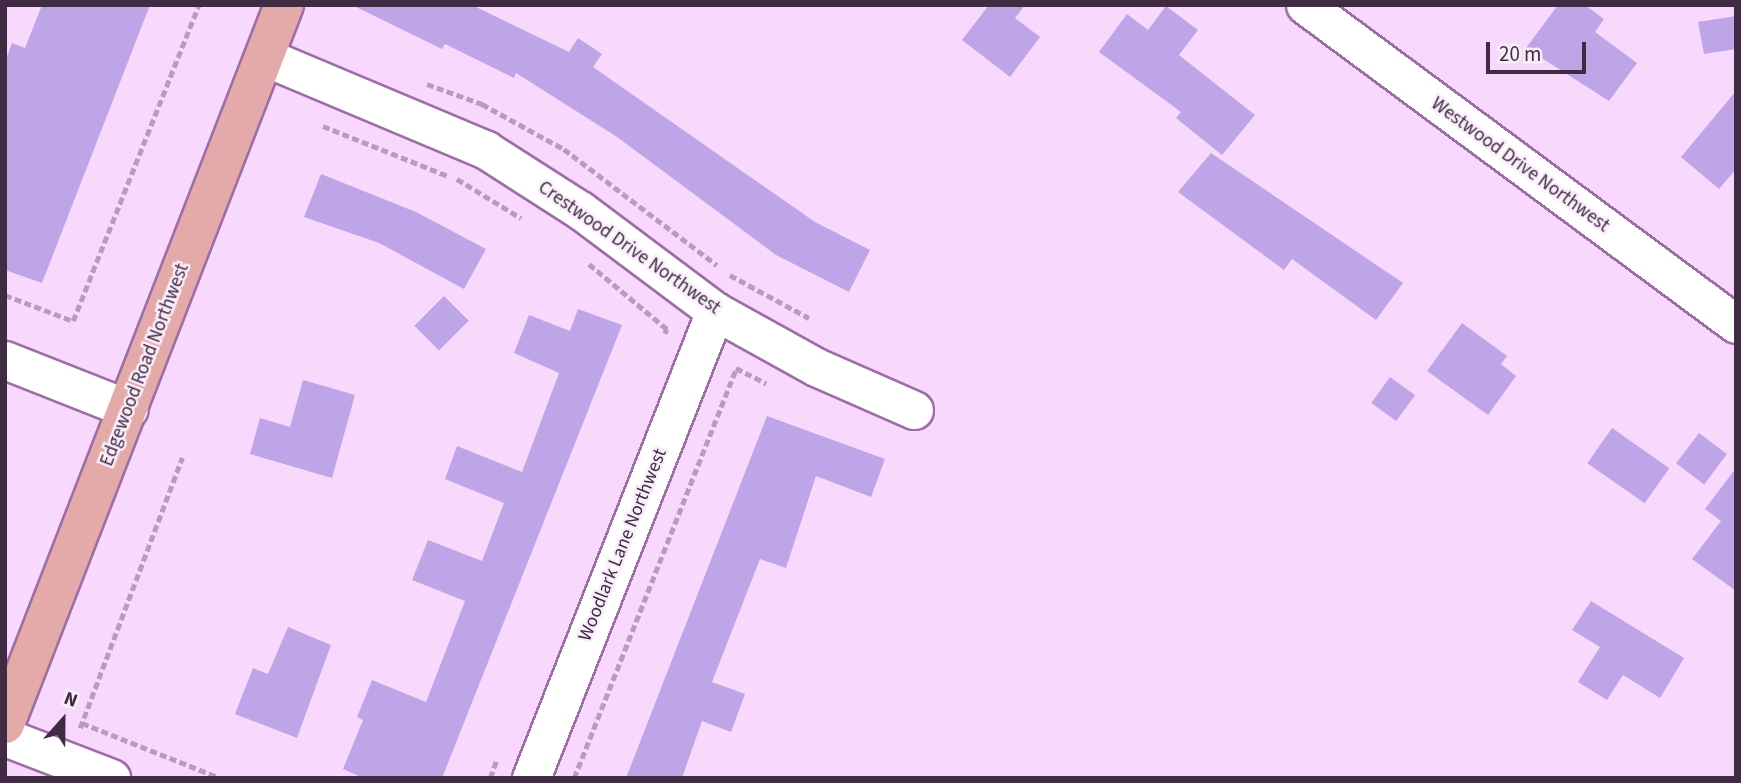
<!DOCTYPE html>
<html>
<head>
<meta charset="utf-8">
<style>
	body { margin:0 }
	#map { position:relative; width:1741px; height:783px; overflow:hidden; background:#f8d9fd; font-family:"Source Sans 3",sans-serif }
	div>[style] { position:absolute }
	.building>* { inset:0; background:#bea5e7; transform-origin:0 0 }
	.path>* { height:4.5px; margin-top:-2.25px; transform-origin:0; background:repeating-linear-gradient(90deg,#b79cbb 0 7px,transparent 0 10.5px) }
	.roads { filter:drop-shadow(2px 0 #9d6ea5) drop-shadow(-2px 0 #9d6ea5) drop-shadow(0 2px #9d6ea5) drop-shadow(0 -2px #9d6ea5) }
	.street>* { height:37px; margin:-18.5px; padding:0 18.5px; transform-origin:18.5px; border-radius:18.5px; background:#fff }
	.primary>* { height:38px; margin:-19px; padding:0 19px; transform-origin:19px; border-radius:19px; background:#e3aaa9 }
	span { translate:-50% -50%; white-space:nowrap; text-align:center; line-height:1.15; -webkit-text-stroke:5px #f9eefa; paint-order:stroke }
	.street-label { font-size:19px; color:#3f2b42 }
	.frame { position:absolute; inset:0; border:7px solid #3f2b42; pointer-events:none }
	.north { position:absolute; left:28px; top:685px; width:70px; height:70px; -webkit-text-stroke:5px #f9eefa; paint-order:stroke; rotate:21deg; font-size:19px; font-weight:700; line-height:28px; text-align:center; color:#3f2b42 }
	.north::after { content:''; display:block; margin:auto; width:24px; height:32px; background:#3f2b42; clip-path:polygon(50% 0,100% 100%,50% 72%,0 100%) }
	.scale { position:absolute; left:1486px; top:42px; width:100px; height:32px; box-sizing:border-box; border:4px solid #3f2b42; border-top:0; padding-left:9px; font-size:21px; line-height:24px; white-space:nowrap; color:#3f2b42; -webkit-text-stroke:5px #f9eefa; paint-order:stroke }
</style>
</head>
<body>
<div id="map">
	<div class="building">
		<i style="clip-path:polygon(42px 5px,150px 5px,42px 283px,5px 270px,5px 62px,12px 43px,25px 48px)"></i>
		<i style="clip-path:polygon(352px 5px,472px 5px,569px 52px,578px 38px,602px 54px,593px 67px,815px 222px,870px 250px,849px 292px,776px 255px,617px 137px,516px 73px,514px 78px,445px 44px,442px 49px)"></i>
		<i style="clip-path:polygon(989px 5px,1025px 5px,1015px 18px,1040px 37px,1010px 77px,962px 40px)"></i>
		<i style="clip-path:polygon(1558px 5px,1585px 5px,1604px 19px,1595px 32px,1637px 63px,1609px 101px,1526px 48px)"></i>
		<i style="clip-path:polygon(1166px 6px,1198px 30px,1179px 55px,1255px 115px,1222px 155px,1176px 118px,1181px 112px,1099px 52px,1127px 14px,1148px 30px)"></i>
		<i style="clip-path:polygon(1736px 16px,1736px 49px,1704px 54px,1698px 22px)"></i>
		<i style="clip-path:polygon(1736px 91px,1736px 169px,1719px 189px,1681px 157px)"></i>
		<i style="clip-path:polygon(1211px 153px,1403px 283px,1376px 320px,1292px 259px,1284px 270px,1178px 192px)"></i>
		<i style="clip-path:polygon(321px 174px,416px 212px,486px 249px,464px 289px,379px 243px,304px 217px)"></i>
		<i style="left:444px;top:296px;width:35px;height:42px;rotate:45deg"></i>
		<i style="clip-path:polygon(578px 309px,622px 325px,442px 778px,363px 778px,343px 769px,363px 720px,357px 717px,372px 680px,426px 702px,465px 601px,412px 580px,428px 540px,482px 561px,504px 503px,445px 479px,457px 446px,522px 472px,559px 373px,514px 353px,529px 315px,570px 331px)"></i>
		<i style="clip-path:polygon(1462px 323px,1507px 356px,1501px 364px,1516px 376px,1488px 415px,1427px 371px)"></i>
		<i style="left:1390px;top:377px;width:31px;height:32px;rotate:36deg"></i>
		<i style="clip-path:polygon(303px 380px,355px 395px,332px 478px,250px 454px,260px 418px,290px 427px)"></i>
		<i style="clip-path:polygon(767px 416px,885px 459px,871px 497px,816px 476px,786px 568px,760px 559px,712px 682px,745px 694px,731px 732px,702px 721px,682px 778px,626px 778px)"></i>
		<i style="left:1612px;top:428px;width:70px;height:43px;rotate:35deg"></i>
		<i style="left:1699px;top:433px;width:35px;height:38px;rotate:37deg"></i>
		<i style="clip-path:polygon(1736px 468px,1736px 591px,1692px 559px,1721px 521px,1705px 509px)"></i>
		<i style="clip-path:polygon(1591px 601px,1684px 658px,1660px 698px,1623px 675px,1607px 700px,1578px 682px,1600px 647px,1572px 630px)"></i>
		<i style="clip-path:polygon(288px 627px,331px 645px,297px 738px,235px 714px,253px 668px,268px 674px)"></i>
	</div>
	<div class="path">
		<i style="left:427px;top:84px;width:59px;rotate:20deg"></i>
		<i style="left:482px;top:104px;width:94px;rotate:28.8deg"></i>
		<i style="left:564px;top:149px;width:192px;rotate:37.2deg"></i>
		<i style="left:323px;top:126px;width:135px;rotate:21.8deg"></i>
		<i style="left:457px;top:179px;width:75px;rotate:31.4deg"></i>
		<i style="left:589px;top:264px;width:102px;rotate:39.8deg"></i>
		<i style="left:667px;top:329px;width:5px;rotate:112deg"></i>
		<i style="left:730px;top:275px;width:90px;rotate:28.6deg"></i>
		<i style="left:5px;top:295px;width:73px;rotate:20.9deg"></i>
		<i style="left:73px;top:321px;width:340px;rotate:-68.3deg"></i>
		<i style="left:82px;top:723px;width:149px;rotate:21.7deg"></i>
		<i style="left:80px;top:728px;width:289px;rotate:-69.3deg"></i>
		<i style="left:490px;top:778px;width:20px;rotate:-70deg"></i>
		<i style="left:574px;top:778px;width:441px;rotate:-68.4deg"></i>
		<i style="left:736px;top:368px;width:34px;rotate:27deg"></i>
	</div>
	<div class="roads">
		<div class="street">
			<i style="left:1305px;top:5px;width:536px;rotate:36.51deg"></i>
			<i style="left:265px;top:57px;width:240px;rotate:22.8deg"></i>
			<i style="left:486px;top:150px;width:112px;rotate:32.6deg"></i>
			<i style="left:580px;top:210px;width:169px;rotate:36.8deg"></i>
			<i style="left:715px;top:311px;width:115px;rotate:29deg"></i>
			<i style="left:816px;top:367px;width:107px;rotate:23.7deg"></i>
			<i style="left:5px;top:360px;width:133px;rotate:21.6deg"></i>
			<i style="left:5px;top:737px;width:114px;rotate:21.1deg"></i>
			<i style="left:531px;top:778px;width:502px;rotate:-68.5deg"></i>
		</div>
		<div class="primary">
			<i style="left:5px;top:724px;width:771px;rotate:-68.79deg"></i>
		</div>
	</div>
	<div class="street-label">
		<span style="left:1520px;top:165px;rotate:36deg">Westwood Drive Northwest</span>
		<span style="left:629px;top:248px;rotate:35deg">Crestwood Drive Northwest</span>
		<span style="left:145px;top:365px;rotate:-69deg">Edgewood Road Northwest</span>
		<span style="left:623px;top:545px;rotate:-68deg">Woodlark Lane Northwest</span>
	</div>
	<div class="frame"></div>
	<div class="north">N</div>
	<div class="scale">20 m</div>
</div>
</body>
</html>
